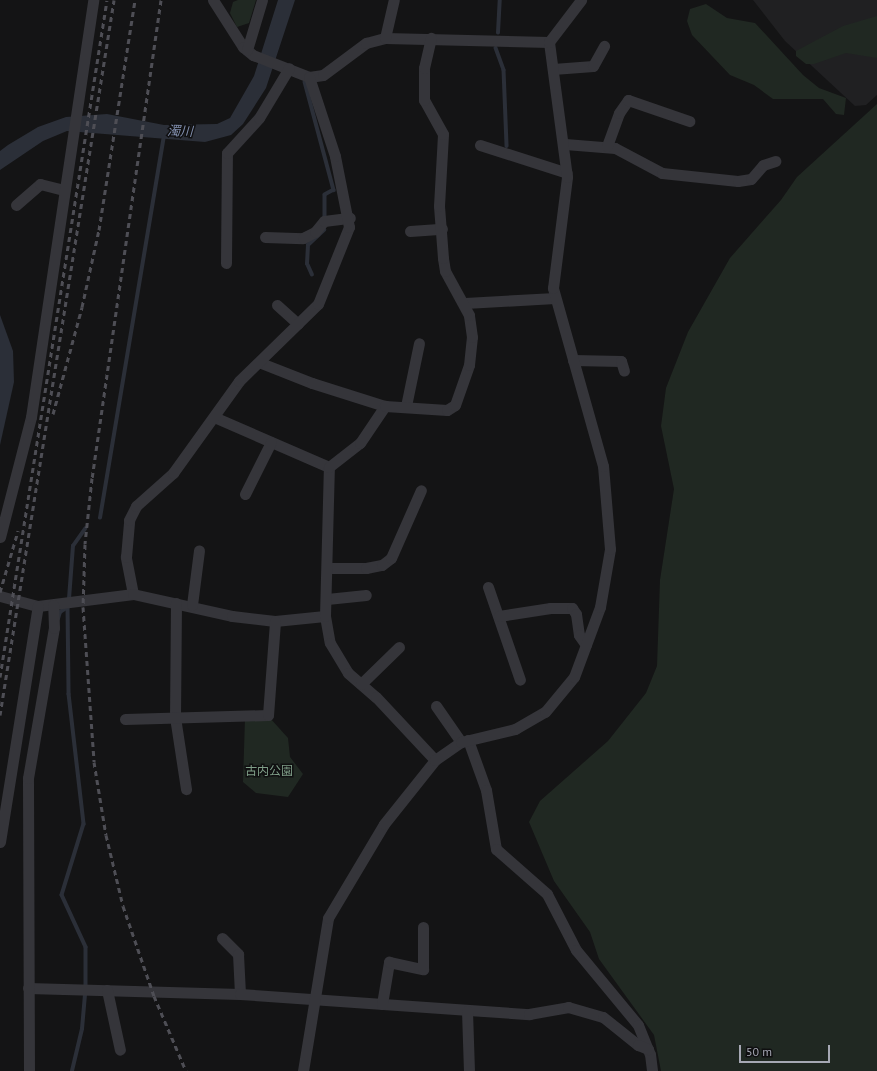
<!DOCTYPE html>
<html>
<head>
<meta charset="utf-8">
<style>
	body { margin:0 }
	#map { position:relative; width:877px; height:1071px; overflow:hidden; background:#141415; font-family:"PT Sans","Noto Sans JP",sans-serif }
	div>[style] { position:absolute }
	.built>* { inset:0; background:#202022 }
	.green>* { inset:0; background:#202822 }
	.water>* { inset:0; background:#2b2f38 }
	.stream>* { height:3.5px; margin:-1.75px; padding:0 1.75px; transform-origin:1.75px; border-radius:1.75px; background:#2b2f38 }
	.minor>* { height:11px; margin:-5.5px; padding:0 5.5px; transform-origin:5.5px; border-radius:5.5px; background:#35353a }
	.rail>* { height:3px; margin-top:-1.5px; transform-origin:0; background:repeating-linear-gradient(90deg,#4e4e55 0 5px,transparent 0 9px) }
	span { translate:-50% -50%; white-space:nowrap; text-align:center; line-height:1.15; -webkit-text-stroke:3px #0f0f10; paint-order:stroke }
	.park-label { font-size:12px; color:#7f9e88 }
	.water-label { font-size:13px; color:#808ead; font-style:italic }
	.scale { position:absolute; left:739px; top:1045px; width:91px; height:18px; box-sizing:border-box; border:2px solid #a6a8b4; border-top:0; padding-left:5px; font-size:12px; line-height:14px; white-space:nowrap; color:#a6a8b4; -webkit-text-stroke:3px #0f0f10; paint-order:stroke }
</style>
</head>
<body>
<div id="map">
	<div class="built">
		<i style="clip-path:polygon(753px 0,877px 0,877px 95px,866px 105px,855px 106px,785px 41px)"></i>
	</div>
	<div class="green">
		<i style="clip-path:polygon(238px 0,256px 0,249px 23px,237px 27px,230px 13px,233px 2px)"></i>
		<i style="clip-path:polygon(706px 4px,727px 18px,755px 23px,803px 75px,819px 88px,846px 98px,844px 115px,836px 114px,823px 99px,773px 99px,754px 85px,730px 75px,692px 35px,687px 21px,690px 9px)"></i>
		<i style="clip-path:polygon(877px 16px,877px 58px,846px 53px,814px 64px,806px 64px,796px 56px,796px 51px,843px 26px)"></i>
		<i style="clip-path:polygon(877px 104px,877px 1071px,661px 1071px,654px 1035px,599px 959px,590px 932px,554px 881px,529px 822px,540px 801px,608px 741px,646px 693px,657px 666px,660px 580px,674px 489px,661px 426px,666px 388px,688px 332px,730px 258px,781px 200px,797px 177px)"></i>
		<i style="clip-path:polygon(245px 718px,270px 718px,288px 738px,290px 757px,303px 774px,288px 797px,256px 793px,243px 782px)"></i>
	</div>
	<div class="water">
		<i style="clip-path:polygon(278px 0,295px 0,266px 88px,243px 124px,231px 135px,205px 142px,67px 131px,43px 141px,0 170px,0 151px,8px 145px,38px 127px,66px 117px,107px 114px,164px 125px,217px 124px,230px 118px,254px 76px)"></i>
		<i style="clip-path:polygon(0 315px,13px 351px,14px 382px,0 445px)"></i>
	</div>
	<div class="stream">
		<i style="left:498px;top:33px;width:33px;rotate:-87deg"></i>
		<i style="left:496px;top:48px;width:23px;rotate:70deg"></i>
		<i style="left:504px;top:70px;width:76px;rotate:87.7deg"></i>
		<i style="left:305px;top:82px;width:112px;rotate:75deg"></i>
		<i style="left:334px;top:190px;width:10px;rotate:151deg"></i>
		<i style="left:325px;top:195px;width:22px;rotate:90deg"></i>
		<i style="left:312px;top:275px;width:12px;rotate:-114deg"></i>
		<i style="left:307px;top:264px;width:19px;rotate:-87deg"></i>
		<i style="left:308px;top:245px;width:22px;rotate:-43deg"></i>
		<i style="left:100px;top:518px;width:387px;rotate:-80.5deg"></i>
		<i style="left:69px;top:599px;width:53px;rotate:-85.7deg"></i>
		<i style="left:73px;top:546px;width:21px;rotate:-55deg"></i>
		<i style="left:58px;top:619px;width:7px;rotate:-74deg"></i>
		<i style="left:60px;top:612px;width:9px;rotate:-32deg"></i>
		<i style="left:68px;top:607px;width:87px;rotate:89.3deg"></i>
		<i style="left:69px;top:694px;width:131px;rotate:83.4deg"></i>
		<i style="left:84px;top:824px;width:74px;rotate:107.2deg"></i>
		<i style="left:62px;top:895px;width:57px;rotate:65.2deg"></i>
		<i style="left:86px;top:947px;width:39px;rotate:90deg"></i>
		<i style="left:72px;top:1071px;width:43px;rotate:-76.6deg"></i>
		<i style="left:82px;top:1029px;width:35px;rotate:-85deg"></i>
	</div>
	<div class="minor">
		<i style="left:213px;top:0;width:56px;rotate:57.4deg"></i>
		<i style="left:243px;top:47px;width:13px;rotate:39deg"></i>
		<i style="left:253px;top:55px;width:60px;rotate:21.4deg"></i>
		<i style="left:309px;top:77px;width:14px;rotate:-8deg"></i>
		<i style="left:323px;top:75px;width:54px;rotate:-36.7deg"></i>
		<i style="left:366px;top:43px;width:20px;rotate:-15deg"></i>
		<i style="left:385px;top:38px;width:164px;rotate:1.4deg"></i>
		<i style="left:385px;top:38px;width:39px;rotate:-77deg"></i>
		<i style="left:247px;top:50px;width:52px;rotate:-73.3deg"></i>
		<i style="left:553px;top:69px;width:40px;rotate:-4.3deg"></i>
		<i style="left:593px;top:66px;width:23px;rotate:-61deg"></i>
		<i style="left:565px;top:144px;width:50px;rotate:4.6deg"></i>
		<i style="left:615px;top:148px;width:53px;rotate:28deg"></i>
		<i style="left:662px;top:173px;width:76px;rotate:6deg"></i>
		<i style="left:738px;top:181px;width:13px;rotate:-9deg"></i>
		<i style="left:751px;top:179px;width:18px;rotate:-49deg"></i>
		<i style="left:763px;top:165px;width:13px;rotate:-18deg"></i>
		<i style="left:480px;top:145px;width:91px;rotate:17.8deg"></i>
		<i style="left:607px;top:146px;width:35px;rotate:-70deg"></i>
		<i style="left:619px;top:113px;width:16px;rotate:-55deg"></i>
		<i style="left:628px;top:100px;width:65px;rotate:19deg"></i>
		<i style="left:16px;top:205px;width:32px;rotate:-41deg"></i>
		<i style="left:40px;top:184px;width:25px;rotate:14deg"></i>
		<i style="left:410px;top:231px;width:32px;rotate:-4deg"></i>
		<i style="left:265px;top:237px;width:38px;rotate:2deg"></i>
		<i style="left:303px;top:238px;width:13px;rotate:-27deg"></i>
		<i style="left:315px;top:232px;width:14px;rotate:-51deg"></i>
		<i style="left:324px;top:221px;width:26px;rotate:-7deg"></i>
		<i style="left:226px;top:263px;width:110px;rotate:-89.5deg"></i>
		<i style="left:227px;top:153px;width:47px;rotate:-47.6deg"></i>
		<i style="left:259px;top:118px;width:58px;rotate:-59deg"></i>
		<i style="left:465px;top:303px;width:90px;rotate:-3.2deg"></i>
		<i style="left:277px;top:305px;width:28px;rotate:42deg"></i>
		<i style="left:573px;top:360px;width:48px;rotate:1.2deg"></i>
		<i style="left:621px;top:361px;width:10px;rotate:73deg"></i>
		<i style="left:261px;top:363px;width:55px;rotate:21.4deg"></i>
		<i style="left:312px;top:383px;width:77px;rotate:17.5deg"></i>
		<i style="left:406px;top:406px;width:64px;rotate:-78.3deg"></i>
		<i style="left:214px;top:417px;width:125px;rotate:23.5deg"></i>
		<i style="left:245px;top:494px;width:58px;rotate:-63.4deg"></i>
		<i style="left:0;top:537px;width:124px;rotate:-75.5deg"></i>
		<i style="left:31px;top:417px;width:422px;rotate:-81.5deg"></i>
		<i style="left:327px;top:568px;width:39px"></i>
		<i style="left:366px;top:568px;width:16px;rotate:-11deg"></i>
		<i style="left:382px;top:565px;width:11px;rotate:-38deg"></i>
		<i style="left:391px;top:558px;width:74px;rotate:-66.2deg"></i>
		<i style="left:488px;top:587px;width:98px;rotate:71deg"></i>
		<i style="left:133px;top:594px;width:38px;rotate:-101deg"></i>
		<i style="left:126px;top:557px;width:37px;rotate:-85deg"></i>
		<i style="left:129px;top:520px;width:16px;rotate:-63deg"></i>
		<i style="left:136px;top:506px;width:50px;rotate:-41.7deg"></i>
		<i style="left:173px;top:473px;width:113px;rotate:-54.3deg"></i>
		<i style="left:239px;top:381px;width:110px;rotate:-44.3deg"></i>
		<i style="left:318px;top:304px;width:83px;rotate:-68.1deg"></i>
		<i style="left:349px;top:227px;width:72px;rotate:-101.2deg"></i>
		<i style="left:335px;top:156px;width:83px;rotate:-108.2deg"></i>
		<i style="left:0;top:596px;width:39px;rotate:15deg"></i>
		<i style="left:38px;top:606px;width:96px;rotate:-7.2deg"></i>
		<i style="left:133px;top:594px;width:101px;rotate:12.5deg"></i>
		<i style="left:232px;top:616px;width:43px;rotate:6.6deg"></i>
		<i style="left:275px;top:621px;width:50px;rotate:-5.7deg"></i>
		<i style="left:325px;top:616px;width:27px;rotate:80deg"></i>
		<i style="left:330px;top:643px;width:35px;rotate:59deg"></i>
		<i style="left:348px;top:673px;width:37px;rotate:41deg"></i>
		<i style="left:376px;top:697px;width:86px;rotate:46.9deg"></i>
		<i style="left:327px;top:599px;width:39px;rotate:-6deg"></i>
		<i style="left:176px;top:603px;width:114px;rotate:90.5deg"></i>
		<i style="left:175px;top:717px;width:73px;rotate:81.3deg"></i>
		<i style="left:192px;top:605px;width:55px;rotate:-82.7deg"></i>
		<i style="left:325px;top:616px;width:149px;rotate:-88.5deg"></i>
		<i style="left:329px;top:467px;width:39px;rotate:-38deg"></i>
		<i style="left:360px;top:443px;width:45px;rotate:-56deg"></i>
		<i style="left:385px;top:406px;width:62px;rotate:3.7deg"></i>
		<i style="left:447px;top:410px;width:9px;rotate:-32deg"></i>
		<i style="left:455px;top:405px;width:42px;rotate:-70.7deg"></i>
		<i style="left:469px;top:365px;width:28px;rotate:-84deg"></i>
		<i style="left:472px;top:337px;width:22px;rotate:-98deg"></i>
		<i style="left:469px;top:315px;width:50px;rotate:-118.6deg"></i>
		<i style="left:445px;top:271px;width:13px;rotate:-99deg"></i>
		<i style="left:443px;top:258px;width:52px;rotate:-94.4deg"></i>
		<i style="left:439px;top:206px;width:72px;rotate:-86.8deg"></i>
		<i style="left:443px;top:134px;width:39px;rotate:-119deg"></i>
		<i style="left:424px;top:100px;width:32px;rotate:-90deg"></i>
		<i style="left:424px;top:68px;width:31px;rotate:-77deg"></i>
		<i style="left:499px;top:616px;width:52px;rotate:-8.9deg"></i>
		<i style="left:550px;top:608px;width:22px"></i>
		<i style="left:572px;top:608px;width:7px;rotate:56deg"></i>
		<i style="left:576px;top:614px;width:21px;rotate:82deg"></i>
		<i style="left:579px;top:635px;width:12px;rotate:55deg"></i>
		<i style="left:361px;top:684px;width:53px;rotate:-44.2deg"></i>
		<i style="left:436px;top:706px;width:44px;rotate:55.2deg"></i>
		<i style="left:125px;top:719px;width:143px;rotate:-1.6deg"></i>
		<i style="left:268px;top:715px;width:94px;rotate:-85.7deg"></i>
		<i style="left:468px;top:740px;width:53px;rotate:70.2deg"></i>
		<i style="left:486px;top:790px;width:60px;rotate:80.4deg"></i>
		<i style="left:496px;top:849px;width:68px;rotate:41.4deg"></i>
		<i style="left:547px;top:894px;width:63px;rotate:62.6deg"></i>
		<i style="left:576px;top:950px;width:97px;rotate:50.4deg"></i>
		<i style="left:638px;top:1025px;width:31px;rotate:68deg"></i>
		<i style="left:650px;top:1054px;width:17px;rotate:83deg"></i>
		<i style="left:0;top:842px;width:239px;rotate:-80.9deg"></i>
		<i style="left:222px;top:938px;width:23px;rotate:45deg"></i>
		<i style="left:238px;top:954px;width:40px;rotate:87.1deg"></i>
		<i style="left:28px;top:988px;width:212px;rotate:1.6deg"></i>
		<i style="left:240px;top:994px;width:290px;rotate:4deg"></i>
		<i style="left:529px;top:1014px;width:40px;rotate:-10deg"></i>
		<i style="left:568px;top:1007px;width:36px;rotate:16deg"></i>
		<i style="left:603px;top:1017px;width:45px;rotate:38.7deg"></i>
		<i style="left:638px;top:1045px;width:11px;rotate:22deg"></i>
		<i style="left:107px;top:990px;width:61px;rotate:77.8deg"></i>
		<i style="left:382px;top:1004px;width:43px;rotate:-80.5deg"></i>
		<i style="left:389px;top:962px;width:35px;rotate:12deg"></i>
		<i style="left:423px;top:969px;width:42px;rotate:-90deg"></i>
		<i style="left:467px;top:1011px;width:60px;rotate:88.1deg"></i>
		<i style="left:29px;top:1071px;width:293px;rotate:-90.2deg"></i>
		<i style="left:28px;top:778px;width:152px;rotate:-80.2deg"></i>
		<i style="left:54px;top:628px;width:23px;rotate:-92deg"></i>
		<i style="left:303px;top:1071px;width:155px;rotate:-80.7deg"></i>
		<i style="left:328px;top:918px;width:109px;rotate:-59.2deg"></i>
		<i style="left:384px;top:824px;width:82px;rotate:-51.4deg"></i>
		<i style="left:435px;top:760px;width:32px;rotate:-35deg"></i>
		<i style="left:461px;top:742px;width:56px;rotate:-13.5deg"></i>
		<i style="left:515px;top:729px;width:34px;rotate:-30deg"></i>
		<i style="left:545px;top:712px;width:45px;rotate:-50.4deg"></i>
		<i style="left:574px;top:677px;width:75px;rotate:-69.6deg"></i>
		<i style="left:600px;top:607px;width:59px;rotate:-80.2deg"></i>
		<i style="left:610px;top:549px;width:83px;rotate:-94.8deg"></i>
		<i style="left:603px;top:466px;width:185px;rotate:-105.7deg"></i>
		<i style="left:553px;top:288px;width:112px;rotate:-82.8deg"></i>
		<i style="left:567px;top:177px;width:136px;rotate:-97.6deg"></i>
		<i style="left:549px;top:42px;width:53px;rotate:-52.7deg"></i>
	</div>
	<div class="rail">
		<i style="left:161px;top:0;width:483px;rotate:98.2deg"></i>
		<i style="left:92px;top:478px;width:66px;rotate:96.1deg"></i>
		<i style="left:85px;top:544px;width:63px;rotate:91.8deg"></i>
		<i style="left:83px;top:607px;width:155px;rotate:85.9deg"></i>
		<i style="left:94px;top:762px;width:74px;rotate:80.7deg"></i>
		<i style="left:106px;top:835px;width:73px;rotate:76.5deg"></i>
		<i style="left:123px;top:906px;width:95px;rotate:71deg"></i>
		<i style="left:154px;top:996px;width:82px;rotate:66.9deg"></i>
		<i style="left:53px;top:414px;width:111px;rotate:-74.8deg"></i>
		<i style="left:82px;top:307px;width:79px;rotate:-77.6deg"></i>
		<i style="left:99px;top:230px;width:233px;rotate:-81.1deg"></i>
		<i style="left:0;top:592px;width:64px;rotate:-73.6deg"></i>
		<i style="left:0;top:677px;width:685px;rotate:-81.02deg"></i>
		<i style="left:0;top:715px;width:724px;rotate:-80.94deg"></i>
	</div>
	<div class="park-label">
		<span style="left:269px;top:771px">古内公園</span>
	</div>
	<div class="water-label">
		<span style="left:180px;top:132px;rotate:2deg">濁川</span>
	</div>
	<div class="scale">50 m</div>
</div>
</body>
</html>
